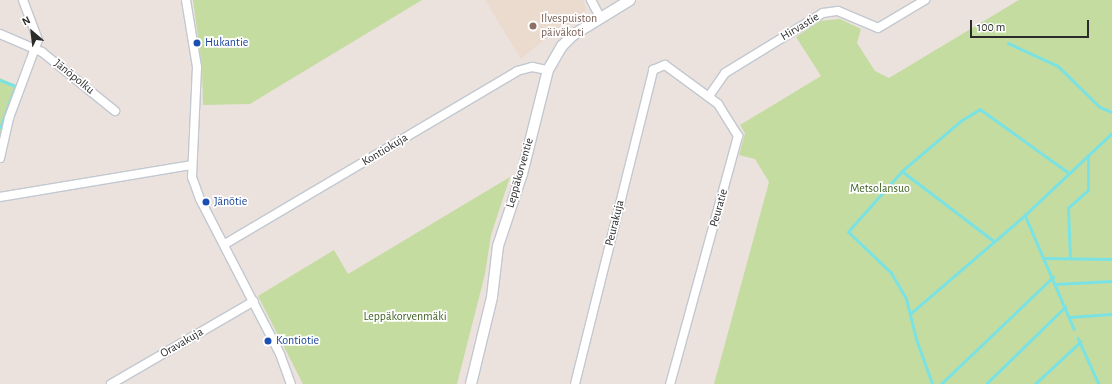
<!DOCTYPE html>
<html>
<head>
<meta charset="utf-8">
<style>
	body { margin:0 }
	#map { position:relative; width:1112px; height:384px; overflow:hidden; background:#ebe2de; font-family:"Alegreya Sans",sans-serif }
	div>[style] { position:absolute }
	.education>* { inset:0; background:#ebdbcf }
	.green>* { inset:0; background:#c4dca0 }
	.stream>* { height:2.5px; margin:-1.25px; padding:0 1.25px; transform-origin:1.25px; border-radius:1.25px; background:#7be2e3 }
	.roads { filter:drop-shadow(1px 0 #c2c8d0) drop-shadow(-1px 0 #c2c8d0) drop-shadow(0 1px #c2c8d0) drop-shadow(0 -1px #c2c8d0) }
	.minor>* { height:8px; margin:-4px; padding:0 4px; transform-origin:4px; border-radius:4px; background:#fff }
	.tertiary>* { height:10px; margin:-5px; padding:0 5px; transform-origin:5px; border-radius:5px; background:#fff }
	.dots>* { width:11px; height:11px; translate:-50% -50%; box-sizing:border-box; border:2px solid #fff; border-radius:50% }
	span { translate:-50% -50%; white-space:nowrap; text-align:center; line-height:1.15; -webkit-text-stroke:3.5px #fff; paint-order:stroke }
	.education-label { font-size:12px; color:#785e54 }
	.left { translate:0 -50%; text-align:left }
	.street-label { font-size:12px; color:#2b2b2b }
	.transit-label { font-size:12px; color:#164399 }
	.park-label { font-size:12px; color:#3e6121 }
	.north { position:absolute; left:12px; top:12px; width:40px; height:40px; -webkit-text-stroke:3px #fff; paint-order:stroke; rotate:332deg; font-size:11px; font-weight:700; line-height:16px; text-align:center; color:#2b2b2b }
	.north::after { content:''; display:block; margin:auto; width:14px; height:18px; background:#2b2b2b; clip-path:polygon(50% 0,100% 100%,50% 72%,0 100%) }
	.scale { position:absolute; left:970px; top:20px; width:119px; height:18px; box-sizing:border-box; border:2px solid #2b2b2b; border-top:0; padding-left:5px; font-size:12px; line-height:14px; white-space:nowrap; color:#2b2b2b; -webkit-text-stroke:3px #fff; paint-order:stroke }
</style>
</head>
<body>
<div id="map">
	<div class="education">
		<i style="clip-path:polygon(485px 0,584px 0,586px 10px,582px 16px,550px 35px,521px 59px)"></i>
	</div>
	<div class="green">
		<i style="clip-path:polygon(193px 0,422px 0,250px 104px,203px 105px,202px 67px)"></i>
		<i style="clip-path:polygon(1019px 0,1112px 0,1112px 384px,714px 384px,769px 182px,755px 159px,739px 155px,745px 133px,740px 125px,821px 76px,796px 37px,820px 21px,840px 19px,861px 29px,857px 43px,875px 71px,889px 78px)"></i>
		<i style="clip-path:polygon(0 78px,18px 86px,0 141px)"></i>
		<i style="clip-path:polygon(510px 177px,491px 235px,485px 274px,457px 384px,303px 384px,258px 296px,334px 250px,348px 274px)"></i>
	</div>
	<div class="stream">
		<i style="left:1008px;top:43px;width:55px;rotate:24.7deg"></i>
		<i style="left:1058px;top:66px;width:59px;rotate:44.3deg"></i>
		<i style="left:1100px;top:107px;width:13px;rotate:23deg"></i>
		<i style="left:0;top:80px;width:17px;rotate:21deg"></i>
		<i style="left:16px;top:86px;width:44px;rotate:110.1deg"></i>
		<i style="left:902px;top:171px;width:116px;rotate:37.3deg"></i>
		<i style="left:1025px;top:215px;width:124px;rotate:66.7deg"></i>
		<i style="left:1044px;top:258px;width:68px;rotate:0.8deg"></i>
		<i style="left:1070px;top:258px;width:50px;rotate:-92.3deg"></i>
		<i style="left:1068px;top:208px;width:27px;rotate:-42deg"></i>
		<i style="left:1088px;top:190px;width:34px;rotate:-90deg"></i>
		<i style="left:1056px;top:284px;width:56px;rotate:-3.1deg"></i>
		<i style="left:910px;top:314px;width:152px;rotate:-40.7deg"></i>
		<i style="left:1025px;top:215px;width:120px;rotate:-43.3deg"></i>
		<i style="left:1069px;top:317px;width:43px;rotate:-4deg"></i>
		<i style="left:1078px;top:338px;width:51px;rotate:65.5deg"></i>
		<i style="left:987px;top:383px;width:109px;rotate:-44.3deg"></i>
		<i style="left:932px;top:384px;width:48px;rotate:-109.6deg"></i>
		<i style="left:916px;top:339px;width:41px;rotate:-104deg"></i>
		<i style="left:906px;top:299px;width:30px;rotate:-120deg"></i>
		<i style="left:891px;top:273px;width:59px;rotate:-136.4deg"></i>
		<i style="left:848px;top:232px;width:8px;rotate:-50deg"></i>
		<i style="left:853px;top:226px;width:74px;rotate:-48.3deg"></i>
		<i style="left:902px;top:171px;width:79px;rotate:-40.4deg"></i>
		<i style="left:962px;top:120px;width:21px;rotate:-31deg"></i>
		<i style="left:980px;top:109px;width:110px;rotate:35.7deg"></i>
		<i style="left:941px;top:384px;width:155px;rotate:-43.7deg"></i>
		<i style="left:1035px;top:384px;width:62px;rotate:-43deg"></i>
	</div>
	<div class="roads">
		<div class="minor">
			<i style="left:186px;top:0;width:68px;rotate:80.7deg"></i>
			<i style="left:197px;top:67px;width:110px;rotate:92.6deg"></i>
			<i style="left:192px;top:177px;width:23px;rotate:70deg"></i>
			<i style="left:200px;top:199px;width:174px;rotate:62.7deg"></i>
			<i style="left:280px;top:354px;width:32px;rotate:70deg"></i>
			<i style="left:591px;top:0;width:19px;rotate:62deg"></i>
			<i style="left:0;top:34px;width:46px;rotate:23.2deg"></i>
			<i style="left:42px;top:52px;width:94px;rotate:38.9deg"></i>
			<i style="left:709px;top:96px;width:28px;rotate:-55deg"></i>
			<i style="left:725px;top:73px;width:115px;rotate:-31.5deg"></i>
			<i style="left:823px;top:13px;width:15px;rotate:-8deg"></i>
			<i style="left:838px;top:11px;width:43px;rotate:23deg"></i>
			<i style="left:878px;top:28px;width:55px;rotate:-30.8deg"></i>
			<i style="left:0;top:158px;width:41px;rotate:-77.3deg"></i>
			<i style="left:9px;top:118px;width:83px;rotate:-69.6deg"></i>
			<i style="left:38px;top:40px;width:43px;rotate:-110.6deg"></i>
			<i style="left:0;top:197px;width:194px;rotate:-9.5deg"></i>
			<i style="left:225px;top:244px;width:339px;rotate:-30.6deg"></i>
			<i style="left:517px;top:71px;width:16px;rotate:-15deg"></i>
			<i style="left:532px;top:67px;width:16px;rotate:11deg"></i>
			<i style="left:111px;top:384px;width:165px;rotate:-30.1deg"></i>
			<i style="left:575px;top:384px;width:324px;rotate:-76deg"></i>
			<i style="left:653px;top:70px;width:13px;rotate:-23deg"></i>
			<i style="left:665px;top:65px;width:66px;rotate:36.3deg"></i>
			<i style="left:718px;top:104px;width:38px;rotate:58deg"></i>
			<i style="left:738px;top:136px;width:257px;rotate:105.3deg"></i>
		</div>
		<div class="tertiary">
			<i style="left:471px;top:384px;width:89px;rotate:-76.4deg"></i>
			<i style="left:492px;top:297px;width:51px;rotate:-83.3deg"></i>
			<i style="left:498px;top:246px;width:76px;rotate:-71.6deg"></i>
			<i style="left:522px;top:174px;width:107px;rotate:-76deg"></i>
			<i style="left:548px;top:70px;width:28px;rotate:-60deg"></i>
			<i style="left:562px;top:46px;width:16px;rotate:-45deg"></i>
			<i style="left:573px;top:35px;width:67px;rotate:-31.6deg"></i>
		</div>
	</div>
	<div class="dots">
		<i style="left:533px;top:26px;background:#8d6e63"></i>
		<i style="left:197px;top:43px;background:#1a4fb4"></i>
		<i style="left:206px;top:202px;background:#1a4fb4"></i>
		<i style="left:268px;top:341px;background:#1a4fb4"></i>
	</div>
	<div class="education-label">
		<span class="left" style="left:541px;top:26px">Ilvespuiston<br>päiväkoti</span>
	</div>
	<div class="street-label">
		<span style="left:800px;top:27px;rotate:-31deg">Hirvastie</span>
		<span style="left:74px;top:77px;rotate:39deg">Jänöpolku</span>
		<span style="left:385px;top:150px;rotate:-31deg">Kontiokuja</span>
		<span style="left:520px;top:173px;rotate:-74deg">Leppäkorventie</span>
		<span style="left:719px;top:208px;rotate:-74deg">Peuratie</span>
		<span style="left:615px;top:223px;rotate:-76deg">Peurakuja</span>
		<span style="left:182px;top:343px;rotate:-30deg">Oravakuja</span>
	</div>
	<div class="transit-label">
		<span class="left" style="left:205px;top:43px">Hukantie</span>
		<span class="left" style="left:214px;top:202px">Jänötie</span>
		<span class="left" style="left:276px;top:341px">Kontiotie</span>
	</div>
	<div class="park-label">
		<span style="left:880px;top:189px">Metsolansuo</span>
		<span style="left:405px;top:317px">Leppäkorvenmäki</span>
	</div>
	<div class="north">N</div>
	<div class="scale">100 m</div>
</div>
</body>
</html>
